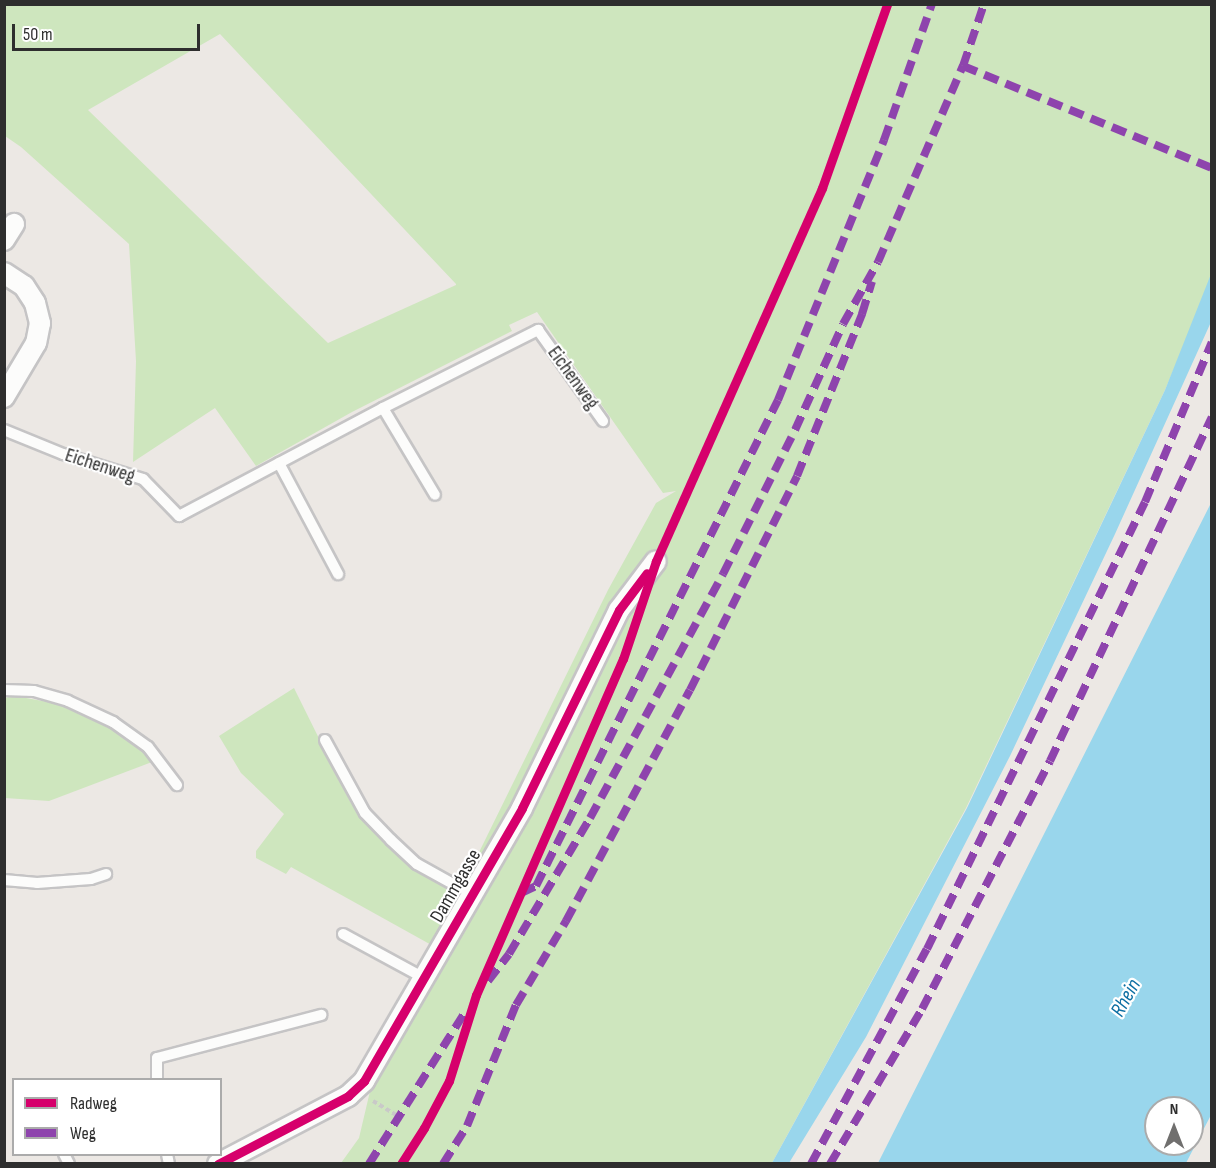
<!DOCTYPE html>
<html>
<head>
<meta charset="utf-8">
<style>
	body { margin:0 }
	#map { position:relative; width:1216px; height:1168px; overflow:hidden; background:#ece8e4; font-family:"Sofia Sans Condensed",sans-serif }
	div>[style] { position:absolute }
	.green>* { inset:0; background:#cee6be }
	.water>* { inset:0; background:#99d6ec }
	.path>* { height:4px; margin-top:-2px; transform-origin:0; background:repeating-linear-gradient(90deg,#c9c9c8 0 4.5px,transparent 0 7.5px) }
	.roads { filter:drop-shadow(2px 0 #c5c4c5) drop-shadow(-2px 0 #c5c4c5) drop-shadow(0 2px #c5c4c5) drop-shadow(0 -2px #c5c4c5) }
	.service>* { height:10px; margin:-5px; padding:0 5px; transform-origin:5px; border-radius:5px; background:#fcfcfb }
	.minor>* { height:20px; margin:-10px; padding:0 10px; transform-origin:10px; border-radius:10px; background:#fcfcfb }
	.quiet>* { height:8px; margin-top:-4px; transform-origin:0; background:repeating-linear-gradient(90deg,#8e44ad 0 15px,transparent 0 23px) }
	.cycleway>* { height:9px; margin:-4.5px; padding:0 4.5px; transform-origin:4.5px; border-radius:4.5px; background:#d6006c }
	span { translate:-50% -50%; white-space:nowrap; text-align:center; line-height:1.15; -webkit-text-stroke:4.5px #fff; paint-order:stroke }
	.street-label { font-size:20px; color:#2e2e2e }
	.water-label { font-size:21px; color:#0d6fa3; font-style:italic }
	.frame { position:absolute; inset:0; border:6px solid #2e2e2e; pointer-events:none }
	.legend { position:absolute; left:12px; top:1078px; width:210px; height:78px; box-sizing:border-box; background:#fff; border:2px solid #ababab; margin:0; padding:8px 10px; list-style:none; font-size:18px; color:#2e2e2e }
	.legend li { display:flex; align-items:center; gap:12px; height:30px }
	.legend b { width:30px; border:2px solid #ababab }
	.north { position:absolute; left:1144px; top:1096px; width:60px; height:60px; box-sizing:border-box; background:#fff; border:2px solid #ababab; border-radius:50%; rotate:0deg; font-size:16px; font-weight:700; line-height:24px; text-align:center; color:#2e2e2e }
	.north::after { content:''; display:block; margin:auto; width:21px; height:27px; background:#706f6e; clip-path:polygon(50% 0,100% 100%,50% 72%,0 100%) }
	.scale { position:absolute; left:12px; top:24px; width:188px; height:27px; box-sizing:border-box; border:3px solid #2e2e2e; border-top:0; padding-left:8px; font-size:18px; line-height:21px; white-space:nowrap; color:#2e2e2e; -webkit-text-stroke:4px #fff; paint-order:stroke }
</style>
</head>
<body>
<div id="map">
	<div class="green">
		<i style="clip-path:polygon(evenodd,5px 5px,1211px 5px,1212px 274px,1199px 309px,1165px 390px,966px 808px,772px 1163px,341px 1163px,359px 1138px,371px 1087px,435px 947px,291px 867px,286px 874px,256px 858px,256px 851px,284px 814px,241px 773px,219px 736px,294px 688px,351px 803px,408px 862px,458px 895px,608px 590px,656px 503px,676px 491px,663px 493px,537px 312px,509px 325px,512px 331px,352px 412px,256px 466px,215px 408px,133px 462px,136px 361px,129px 244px,21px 147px,5px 136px,5px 5px,220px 34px,456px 284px,456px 285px,328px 343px,88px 110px,220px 34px)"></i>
		<i style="clip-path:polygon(15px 696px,59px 704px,118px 731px,138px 745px,152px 762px,49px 801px,5px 798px,4px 698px)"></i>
	</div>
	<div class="water">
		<i style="clip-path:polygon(1211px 274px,1211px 322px,1115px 534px,1010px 756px,866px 1037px,789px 1163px,772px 1163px,967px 808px,1165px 390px)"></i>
		<i style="clip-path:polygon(evenodd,1211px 503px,1211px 1115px,1186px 1163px,878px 1163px,1211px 503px,1156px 1108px,1192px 1108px,1192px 1144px,1156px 1144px,1156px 1108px)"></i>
	</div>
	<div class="path">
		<i style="left:373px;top:1101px;width:29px;rotate:31deg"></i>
	</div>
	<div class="roads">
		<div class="service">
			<i style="left:383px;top:408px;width:101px;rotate:59.1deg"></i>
			<i style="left:4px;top:430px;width:64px;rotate:22.1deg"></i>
			<i style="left:63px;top:454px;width:84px;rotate:17.4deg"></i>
			<i style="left:143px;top:479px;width:52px;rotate:45.8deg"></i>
			<i style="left:179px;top:516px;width:231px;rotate:-27.9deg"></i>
			<i style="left:383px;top:408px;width:174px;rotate:-26.7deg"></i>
			<i style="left:538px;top:330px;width:112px;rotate:54.5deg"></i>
			<i style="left:279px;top:463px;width:126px;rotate:62deg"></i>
			<i style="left:4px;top:690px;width:30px;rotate:2deg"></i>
			<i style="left:34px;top:691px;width:35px;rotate:16deg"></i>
			<i style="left:68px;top:701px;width:50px;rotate:25deg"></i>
			<i style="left:113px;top:722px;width:43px;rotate:35.5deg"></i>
			<i style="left:148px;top:747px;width:48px;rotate:52.7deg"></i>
			<i style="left:325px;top:740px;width:83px;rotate:61.3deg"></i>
			<i style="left:365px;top:813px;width:37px;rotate:46deg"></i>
			<i style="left:391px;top:840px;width:35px;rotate:43deg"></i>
			<i style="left:417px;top:864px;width:43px;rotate:28.9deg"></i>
			<i style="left:455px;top:885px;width:19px;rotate:21deg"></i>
			<i style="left:4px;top:880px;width:33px;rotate:5deg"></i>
			<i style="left:37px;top:883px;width:54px;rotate:-4.2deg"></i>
			<i style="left:91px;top:879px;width:16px;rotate:-18deg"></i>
			<i style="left:343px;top:934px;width:92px;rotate:28.5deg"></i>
			<i style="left:157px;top:1080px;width:22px;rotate:-90deg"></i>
			<i style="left:157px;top:1058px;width:170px;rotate:-14.7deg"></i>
			<i style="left:64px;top:1154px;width:11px;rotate:63deg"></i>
			<i style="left:167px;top:1154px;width:10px;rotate:79deg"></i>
		</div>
		<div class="minor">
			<i style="left:4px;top:240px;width:19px;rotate:-58deg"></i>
			<i style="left:4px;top:273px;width:24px;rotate:33deg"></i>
			<i style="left:24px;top:286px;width:20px;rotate:57deg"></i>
			<i style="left:35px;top:303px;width:21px;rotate:76deg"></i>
			<i style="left:40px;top:323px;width:20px;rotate:101deg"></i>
			<i style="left:36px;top:343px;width:63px;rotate:120.7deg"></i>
			<i style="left:218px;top:1164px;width:147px;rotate:-27.6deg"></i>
			<i style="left:348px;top:1096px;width:22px;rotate:-43deg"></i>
			<i style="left:364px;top:1081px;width:315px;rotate:-59.9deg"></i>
			<i style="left:522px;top:808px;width:220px;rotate:-63.9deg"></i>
			<i style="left:619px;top:610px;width:61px;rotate:-52.9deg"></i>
		</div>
	</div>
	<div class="quiet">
		<i style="left:963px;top:66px;width:65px;rotate:-71.3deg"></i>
		<i style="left:521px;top:893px;width:17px;rotate:-25deg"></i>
		<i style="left:536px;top:886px;width:543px;rotate:-63.53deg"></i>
		<i style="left:778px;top:400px;width:281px;rotate:-67.8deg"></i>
		<i style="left:884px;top:140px;width:144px;rotate:-70.6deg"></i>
		<i style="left:488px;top:981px;width:34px;rotate:-52deg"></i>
		<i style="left:509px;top:954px;width:158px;rotate:-59.2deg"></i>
		<i style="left:590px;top:818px;width:278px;rotate:-61.4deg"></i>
		<i style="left:723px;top:574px;width:161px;rotate:-63.4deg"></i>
		<i style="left:795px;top:430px;width:116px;rotate:-65.6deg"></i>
		<i style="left:843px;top:324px;width:71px;rotate:-60.6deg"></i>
		<i style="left:878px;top:262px;width:214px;rotate:-66.6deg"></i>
		<i style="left:963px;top:66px;width:269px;rotate:22.3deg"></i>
		<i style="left:369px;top:1164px;width:178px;rotate:-57.7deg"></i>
		<i style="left:443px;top:1164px;width:45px;rotate:-57.7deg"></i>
		<i style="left:467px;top:1126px;width:131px;rotate:-68deg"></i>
		<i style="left:516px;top:1005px;width:98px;rotate:-59.2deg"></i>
		<i style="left:566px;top:921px;width:262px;rotate:-61.8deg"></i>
		<i style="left:690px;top:690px;width:239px;rotate:-63.4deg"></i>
		<i style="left:797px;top:476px;width:175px;rotate:-68.1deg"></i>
		<i style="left:862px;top:314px;width:34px;rotate:-73deg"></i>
		<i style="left:811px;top:1164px;width:244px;rotate:-61.7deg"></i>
		<i style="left:927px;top:949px;width:497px;rotate:-64deg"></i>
		<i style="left:1145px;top:502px;width:173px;rotate:-67.3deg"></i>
		<i style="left:830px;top:1164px;width:180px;rotate:-59.3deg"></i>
		<i style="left:922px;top:1009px;width:279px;rotate:-62.7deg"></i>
		<i style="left:1050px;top:761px;width:380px;rotate:-64.8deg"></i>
	</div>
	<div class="cycleway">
		<i style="left:218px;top:1164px;width:147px;rotate:-27.6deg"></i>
		<i style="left:348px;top:1096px;width:22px;rotate:-43deg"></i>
		<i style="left:364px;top:1081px;width:315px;rotate:-59.9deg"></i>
		<i style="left:522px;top:808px;width:220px;rotate:-63.9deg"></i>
		<i style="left:619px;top:610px;width:46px;rotate:-52.9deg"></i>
		<i style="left:401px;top:1164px;width:43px;rotate:-57.4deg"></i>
		<i style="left:424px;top:1128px;width:53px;rotate:-62deg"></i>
		<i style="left:449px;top:1081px;width:90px;rotate:-72.6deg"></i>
		<i style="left:476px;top:995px;width:367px;rotate:-66.4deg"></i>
		<i style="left:623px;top:659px;width:103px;rotate:-71.4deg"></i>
		<i style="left:656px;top:561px;width:408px;rotate:-66deg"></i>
		<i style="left:822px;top:188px;width:195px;rotate:-70.5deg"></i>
	</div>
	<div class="street-label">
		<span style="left:573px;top:378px;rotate:54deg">Eichenweg</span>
		<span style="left:100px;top:466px;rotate:18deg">Eichenweg</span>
		<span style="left:456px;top:886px;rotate:-60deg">Dammgasse</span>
	</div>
	<div class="water-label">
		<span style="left:1126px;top:998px;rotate:-61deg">Rhein</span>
	</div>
	<div class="frame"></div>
	<ul class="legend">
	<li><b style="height:8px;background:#d6006c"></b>Radweg</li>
	<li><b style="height:8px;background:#8e44ad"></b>Weg</li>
	</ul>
	<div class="north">N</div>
	<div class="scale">50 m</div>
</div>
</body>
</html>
